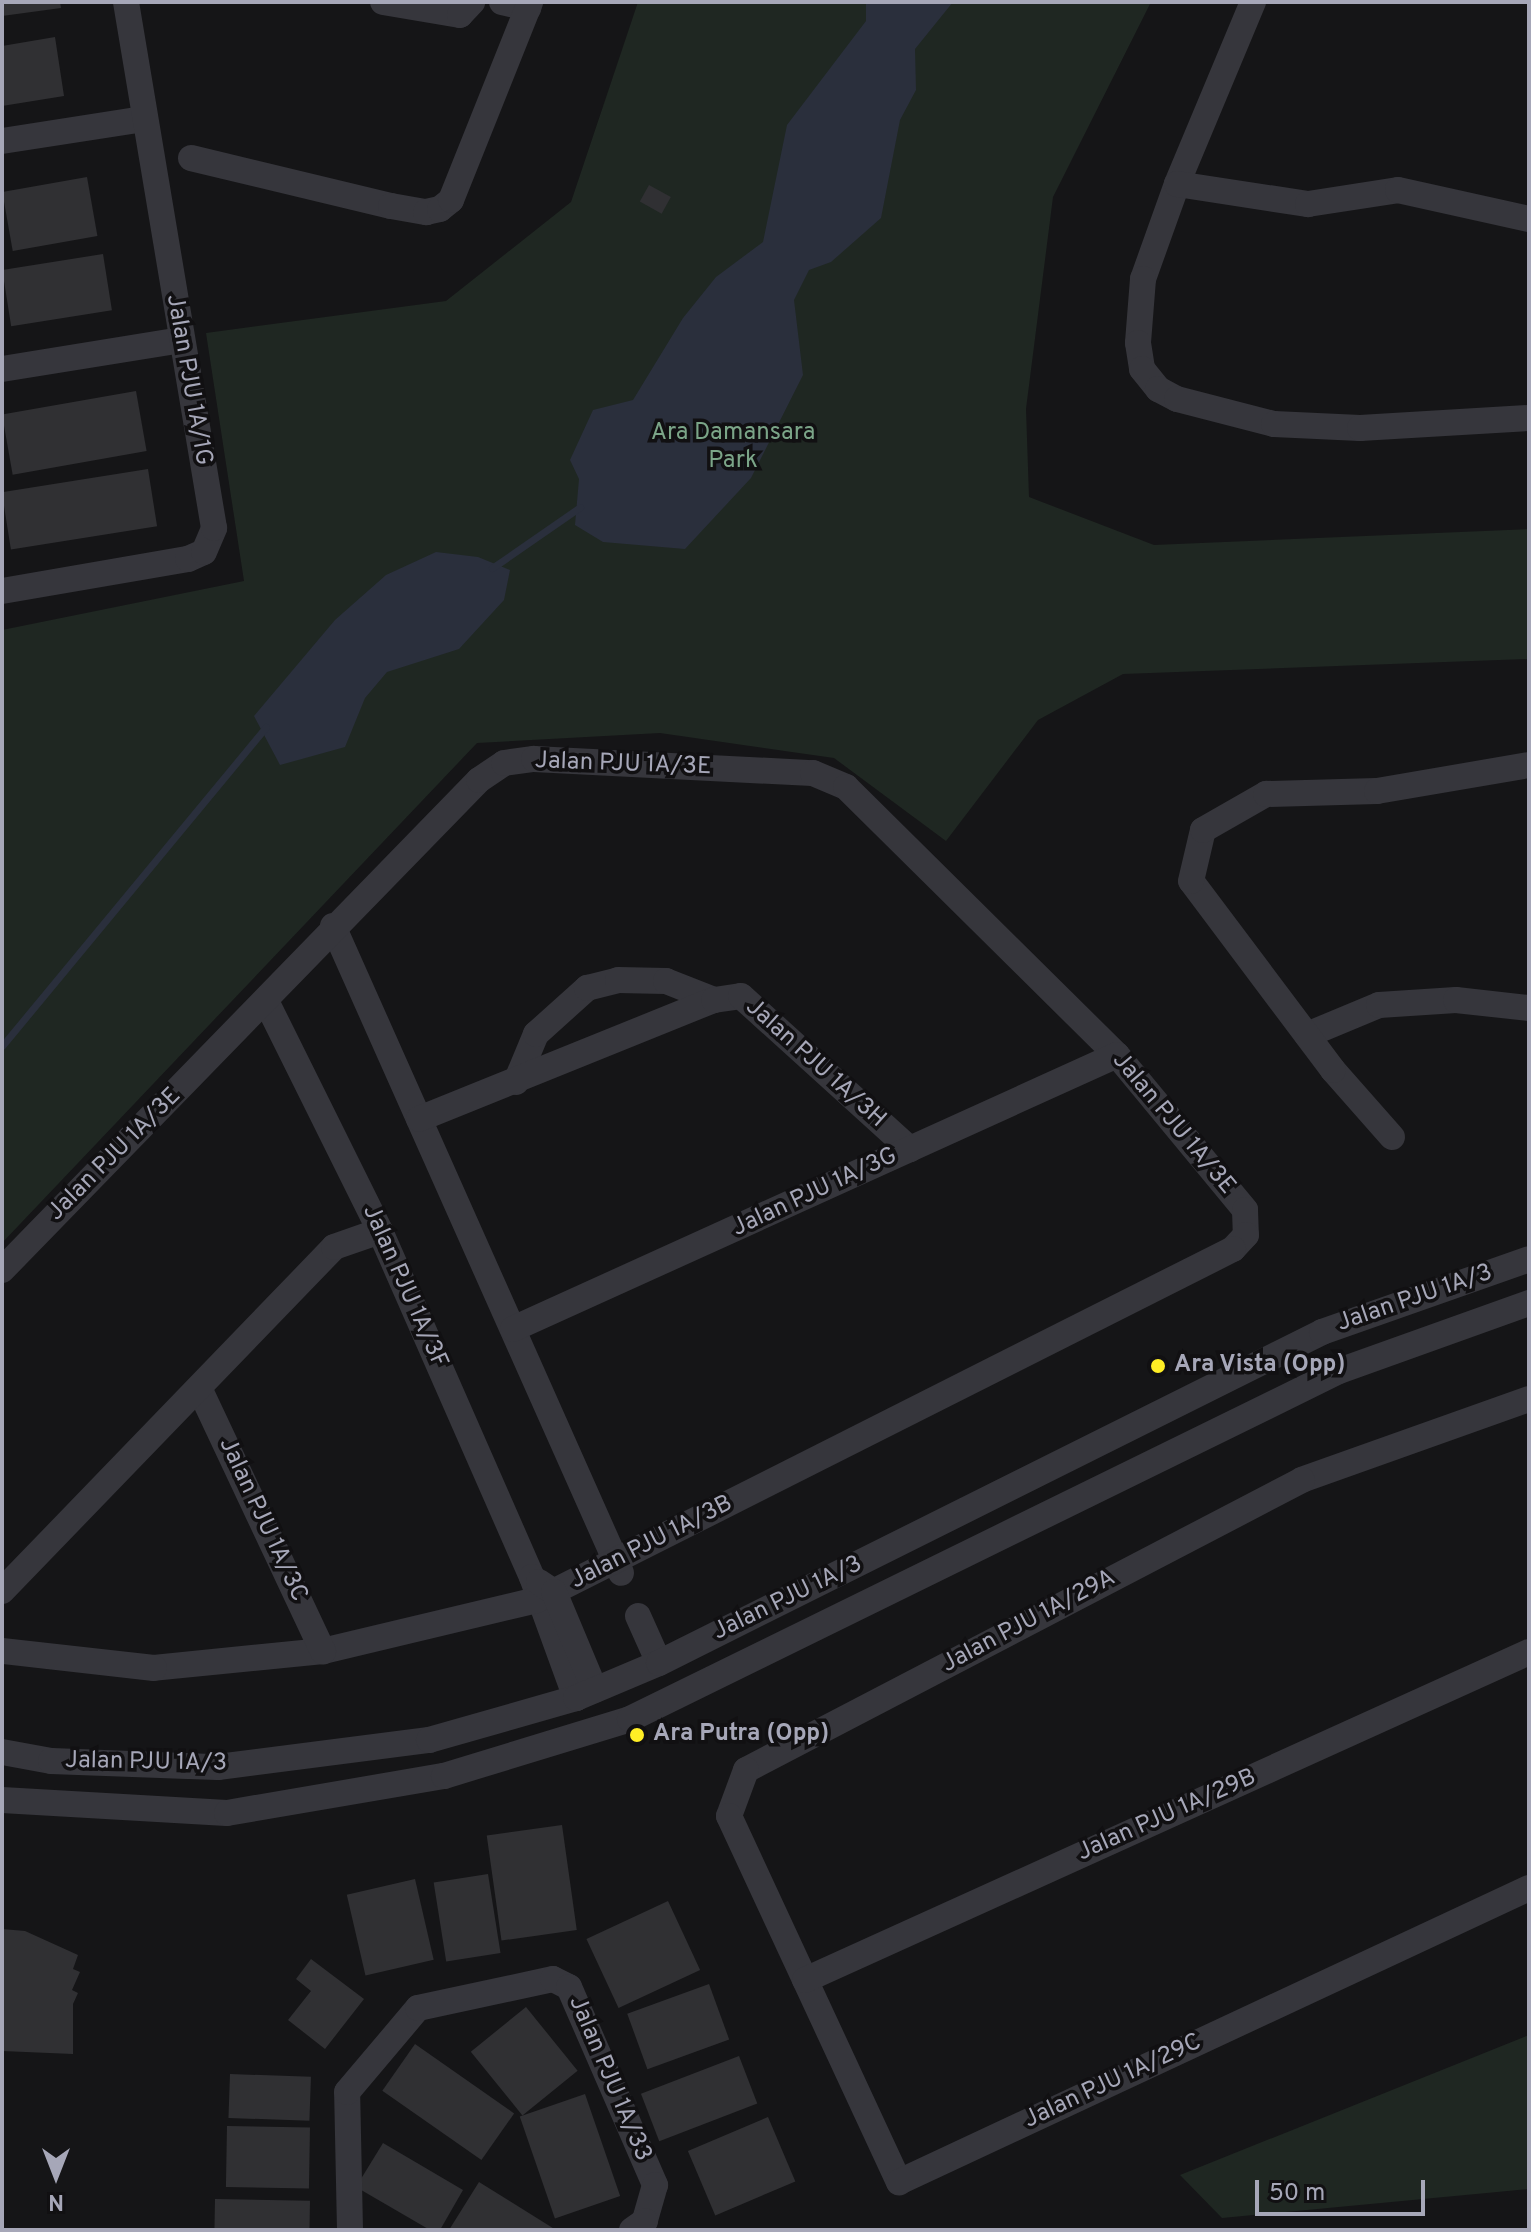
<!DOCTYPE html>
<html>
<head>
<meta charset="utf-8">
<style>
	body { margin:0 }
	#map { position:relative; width:1531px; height:2232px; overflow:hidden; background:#151517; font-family:Overpass,sans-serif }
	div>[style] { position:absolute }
	.green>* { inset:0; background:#1f2722 }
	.water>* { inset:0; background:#2a2f3c }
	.stream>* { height:7px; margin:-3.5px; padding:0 3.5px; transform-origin:3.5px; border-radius:3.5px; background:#2a2f3c }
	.building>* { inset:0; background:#303033; transform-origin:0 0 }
	.minor>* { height:26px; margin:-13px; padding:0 13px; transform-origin:13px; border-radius:13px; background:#36363c }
	.dots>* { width:22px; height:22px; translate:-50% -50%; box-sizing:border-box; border:4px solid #111012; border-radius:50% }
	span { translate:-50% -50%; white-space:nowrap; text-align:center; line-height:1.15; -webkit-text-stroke:7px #111012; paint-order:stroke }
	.street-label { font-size:24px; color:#a6a7b8 }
	.park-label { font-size:24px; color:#7ba588 }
	.poi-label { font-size:24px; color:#a6a7b8; font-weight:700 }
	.left { translate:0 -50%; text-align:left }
	.frame { position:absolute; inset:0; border:4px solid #a6a7b8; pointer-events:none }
	.north { position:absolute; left:16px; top:2136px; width:80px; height:80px; -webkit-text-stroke:6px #111012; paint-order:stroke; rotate:180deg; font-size:22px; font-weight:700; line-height:32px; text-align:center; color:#a6a7b8 }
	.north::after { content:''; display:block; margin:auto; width:28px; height:36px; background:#a6a7b8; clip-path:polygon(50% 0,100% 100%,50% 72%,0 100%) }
	.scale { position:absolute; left:1255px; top:2180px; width:170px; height:36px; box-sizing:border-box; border:4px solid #a6a7b8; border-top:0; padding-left:10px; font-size:24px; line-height:28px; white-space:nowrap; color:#a6a7b8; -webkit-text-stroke:6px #111012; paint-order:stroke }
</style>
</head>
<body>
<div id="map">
	<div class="green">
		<i style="clip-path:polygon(638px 2px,1151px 2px,1053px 197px,1026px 409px,1029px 497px,1154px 545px,1529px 529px,1529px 659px,1123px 674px,1038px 720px,946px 841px,834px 758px,660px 733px,477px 743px,2px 1243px,2px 630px,244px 581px,206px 333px,446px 301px,571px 202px)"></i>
		<i style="clip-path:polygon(1529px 2035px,1529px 2189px,1222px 2218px,1180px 2175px)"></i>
	</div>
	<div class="water">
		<i style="clip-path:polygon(866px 2px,953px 2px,915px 49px,916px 90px,900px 120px,881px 218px,831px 262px,809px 270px,794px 300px,803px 375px,751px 478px,685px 549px,603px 542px,575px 525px,579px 479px,570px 460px,593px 410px,633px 400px,683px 318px,716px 277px,763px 242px,787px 125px,866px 21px)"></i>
		<i style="clip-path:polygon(436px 552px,478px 557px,510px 570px,504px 600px,459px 649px,387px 672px,365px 698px,345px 747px,280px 765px,254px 716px,335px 620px,386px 575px)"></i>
	</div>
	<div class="stream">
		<i style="left:492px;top:568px;width:107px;rotate:-34.7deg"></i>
		<i style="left:2px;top:1046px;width:414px;rotate:-50.4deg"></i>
	</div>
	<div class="building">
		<i style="clip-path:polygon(2px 2px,60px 2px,61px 8px,2px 16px)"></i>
		<i style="clip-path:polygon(55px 37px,64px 96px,2px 106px,2px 46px)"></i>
		<i style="left:87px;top:177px;width:60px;height:86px;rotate:80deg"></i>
		<i style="left:649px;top:185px;width:25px;height:19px;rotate:29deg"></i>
		<i style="left:103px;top:254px;width:57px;height:102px;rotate:81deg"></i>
		<i style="left:136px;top:391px;width:61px;height:136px;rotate:80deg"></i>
		<i style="left:148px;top:469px;width:58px;height:148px;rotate:81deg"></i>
		<i style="left:562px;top:1825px;width:106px;height:76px;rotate:82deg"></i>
		<i style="left:488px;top:1874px;width:80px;height:55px;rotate:81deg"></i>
		<i style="left:415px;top:1879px;width:83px;height:70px;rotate:77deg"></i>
		<i style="left:668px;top:1901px;width:76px;height:90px;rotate:65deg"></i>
		<i style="clip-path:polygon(2px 1929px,25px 1931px,78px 1955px,73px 1969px,80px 1972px,72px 1990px,78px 1993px,73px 2004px,73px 2054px,2px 2051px)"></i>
		<i style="clip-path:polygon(311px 1959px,364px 1999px,325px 2049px,288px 2020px,311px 1991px,296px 1979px)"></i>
		<i style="left:709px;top:1984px;width:59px;height:87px;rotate:70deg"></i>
		<i style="left:526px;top:2007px;width:82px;height:71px;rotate:51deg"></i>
		<i style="left:415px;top:2044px;width:121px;height:57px;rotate:35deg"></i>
		<i style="left:739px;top:2056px;width:51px;height:105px;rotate:69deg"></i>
		<i style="left:230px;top:2074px;width:81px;height:44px;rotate:2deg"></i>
		<i style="left:585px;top:2094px;width:108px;height:69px;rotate:71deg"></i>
		<i style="left:768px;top:2117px;width:70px;height:87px;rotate:67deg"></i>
		<i style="left:227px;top:2126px;width:83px;height:61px;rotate:1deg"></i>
		<i style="clip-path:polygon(383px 2143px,463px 2190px,440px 2230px,430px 2230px,356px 2187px)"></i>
		<i style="clip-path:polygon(479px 2182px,556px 2230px,449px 2230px)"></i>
		<i style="left:215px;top:2199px;width:95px;height:31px;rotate:1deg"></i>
	</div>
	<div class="minor">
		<i style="left:383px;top:2px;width:78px;rotate:9.6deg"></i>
		<i style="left:460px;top:15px;width:18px;rotate:-47deg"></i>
		<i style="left:502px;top:2px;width:27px;rotate:13deg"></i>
		<i style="left:1253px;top:2px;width:197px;rotate:112.7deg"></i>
		<i style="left:1177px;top:184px;width:101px;rotate:109.7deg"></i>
		<i style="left:1143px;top:279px;width:64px;rotate:94.5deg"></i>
		<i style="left:1138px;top:343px;width:26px;rotate:81deg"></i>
		<i style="left:1142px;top:369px;width:26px;rotate:51deg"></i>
		<i style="left:1158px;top:389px;width:21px;rotate:28deg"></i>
		<i style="left:1177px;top:399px;width:100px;rotate:14.5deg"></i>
		<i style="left:1274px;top:424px;width:86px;rotate:2.7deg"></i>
		<i style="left:1360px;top:428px;width:169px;rotate:-3.4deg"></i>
		<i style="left:2px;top:141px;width:144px;rotate:-8.8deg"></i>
		<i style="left:191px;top:158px;width:206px;rotate:13.5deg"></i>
		<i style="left:391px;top:206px;width:36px;rotate:10deg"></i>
		<i style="left:426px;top:212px;width:14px;rotate:-12deg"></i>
		<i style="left:440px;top:209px;width:14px;rotate:-39deg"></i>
		<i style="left:451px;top:200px;width:213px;rotate:-68.2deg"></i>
		<i style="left:1177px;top:184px;width:133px;rotate:8.7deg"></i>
		<i style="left:1308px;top:204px;width:91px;rotate:-8.8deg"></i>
		<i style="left:1398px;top:190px;width:134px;rotate:12.5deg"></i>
		<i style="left:2px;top:369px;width:181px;rotate:-9.2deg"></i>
		<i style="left:2px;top:591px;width:189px;rotate:-9.8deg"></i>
		<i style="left:188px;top:559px;width:17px;rotate:-24deg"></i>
		<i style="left:204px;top:552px;width:26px;rotate:-67deg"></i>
		<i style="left:214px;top:528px;width:533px;rotate:-99.5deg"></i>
		<i style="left:333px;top:926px;width:708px;rotate:66deg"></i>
		<i style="left:266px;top:1001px;width:257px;rotate:63.6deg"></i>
		<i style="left:380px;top:1231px;width:378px;rotate:66.3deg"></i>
		<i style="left:532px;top:1577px;width:129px;rotate:70deg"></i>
		<i style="left:1307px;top:1035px;width:78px;rotate:-22.6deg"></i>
		<i style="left:1379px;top:1005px;width:77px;rotate:-3.7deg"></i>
		<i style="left:1456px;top:1000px;width:73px;rotate:6.3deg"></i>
		<i style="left:516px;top:1082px;width:52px;rotate:-67.4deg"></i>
		<i style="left:536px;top:1034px;width:69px;rotate:-42deg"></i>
		<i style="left:587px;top:988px;width:32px;rotate:-14deg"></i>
		<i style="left:618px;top:980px;width:48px;rotate:1.2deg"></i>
		<i style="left:666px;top:981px;width:52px;rotate:21.6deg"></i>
		<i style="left:419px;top:1119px;width:318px;rotate:-22deg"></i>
		<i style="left:714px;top:1000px;width:27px;rotate:-8deg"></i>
		<i style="left:741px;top:996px;width:228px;rotate:42.2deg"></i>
		<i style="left:1392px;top:1137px;width:89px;rotate:-131.4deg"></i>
		<i style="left:1333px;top:1070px;width:236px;rotate:-126.9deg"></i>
		<i style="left:1191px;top:881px;width:52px;rotate:-76.8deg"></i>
		<i style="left:1203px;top:830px;width:73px;rotate:-29.7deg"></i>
		<i style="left:1266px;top:794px;width:111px;rotate:-1.5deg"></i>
		<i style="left:1377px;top:791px;width:154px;rotate:-9.7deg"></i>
		<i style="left:2px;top:1270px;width:684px;rotate:-45.77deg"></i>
		<i style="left:479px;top:780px;width:30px;rotate:-34deg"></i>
		<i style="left:504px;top:763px;width:30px;rotate:-8deg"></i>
		<i style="left:534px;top:759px;width:279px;rotate:2.9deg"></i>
		<i style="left:813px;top:773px;width:36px;rotate:23deg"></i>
		<i style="left:846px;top:787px;width:381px;rotate:44.7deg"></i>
		<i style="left:1117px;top:1055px;width:201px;rotate:50.4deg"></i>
		<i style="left:1245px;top:1210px;width:25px;rotate:88deg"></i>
		<i style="left:1246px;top:1235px;width:19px;rotate:133deg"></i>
		<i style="left:1233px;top:1249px;width:779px;rotate:153.24deg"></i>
		<i style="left:537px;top:1600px;width:220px;rotate:166.6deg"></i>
		<i style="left:323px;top:1651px;width:170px;rotate:174.3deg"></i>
		<i style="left:154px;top:1668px;width:153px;rotate:-173.6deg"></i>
		<i style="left:513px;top:1329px;width:663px;rotate:-24.4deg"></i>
		<i style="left:200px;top:1390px;width:289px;rotate:64.8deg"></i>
		<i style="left:1529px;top:1399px;width:241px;rotate:160.4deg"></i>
		<i style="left:1302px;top:1480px;width:627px;rotate:152.45deg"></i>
		<i style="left:746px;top:1770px;width:49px;rotate:110.3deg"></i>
		<i style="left:729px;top:1816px;width:404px;rotate:65.1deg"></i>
		<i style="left:899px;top:2182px;width:695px;rotate:-25.02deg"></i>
		<i style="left:539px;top:1582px;width:18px;rotate:34deg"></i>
		<i style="left:554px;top:1592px;width:106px;rotate:67.3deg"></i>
		<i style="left:2px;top:1591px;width:478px;rotate:-46deg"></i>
		<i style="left:334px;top:1247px;width:49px;rotate:-19.2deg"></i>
		<i style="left:638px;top:1616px;width:51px;rotate:65.9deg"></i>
		<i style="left:2px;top:1752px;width:50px;rotate:10.4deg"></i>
		<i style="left:51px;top:1761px;width:167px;rotate:2.1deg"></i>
		<i style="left:218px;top:1767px;width:213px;rotate:-7.3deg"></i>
		<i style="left:429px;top:1740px;width:153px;rotate:-15.9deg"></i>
		<i style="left:576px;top:1698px;width:90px;rotate:-22.9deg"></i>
		<i style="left:659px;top:1663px;width:741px;rotate:-26.53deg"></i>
		<i style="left:1322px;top:1332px;width:219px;rotate:-19.4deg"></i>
		<i style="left:2px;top:1800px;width:225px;rotate:3.3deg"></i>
		<i style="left:227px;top:1813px;width:220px;rotate:-9.7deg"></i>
		<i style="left:444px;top:1776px;width:195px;rotate:-17deg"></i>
		<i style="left:630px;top:1719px;width:790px;rotate:-26.14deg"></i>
		<i style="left:1339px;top:1371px;width:202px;rotate:-19.7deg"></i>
		<i style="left:805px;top:1980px;width:795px;rotate:-24.37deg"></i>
		<i style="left:350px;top:2230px;width:138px;rotate:-91.2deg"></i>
		<i style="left:347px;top:2092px;width:110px;rotate:-49.8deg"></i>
		<i style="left:418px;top:2008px;width:138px;rotate:-12.1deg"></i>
		<i style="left:553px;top:1979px;width:18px;rotate:27deg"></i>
		<i style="left:569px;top:1987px;width:216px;rotate:66.5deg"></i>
		<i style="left:655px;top:2185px;width:37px;rotate:106deg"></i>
		<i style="left:645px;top:2221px;width:16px;rotate:145deg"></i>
	</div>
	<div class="dots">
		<i style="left:1158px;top:1366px;background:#ffee25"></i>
		<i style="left:637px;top:1735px;background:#ffee25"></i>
	</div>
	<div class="street-label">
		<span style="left:188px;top:380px;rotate:80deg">Jalan PJU 1A/1G</span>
		<span style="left:623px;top:765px;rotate:2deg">Jalan PJU 1A/3E</span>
		<span style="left:815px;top:1064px;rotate:42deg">Jalan PJU 1A/3H</span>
		<span style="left:1173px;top:1124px;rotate:50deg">Jalan PJU 1A/3E</span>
		<span style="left:115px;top:1155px;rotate:-45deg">Jalan PJU 1A/3E</span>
		<span style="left:815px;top:1193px;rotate:-25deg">Jalan PJU 1A/3G</span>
		<span style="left:404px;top:1287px;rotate:66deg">Jalan PJU 1A/3F</span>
		<span style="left:1415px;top:1299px;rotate:-19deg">Jalan PJU 1A/3</span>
		<span style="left:262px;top:1520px;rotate:65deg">Jalan PJU 1A/3C</span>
		<span style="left:652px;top:1543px;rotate:-27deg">Jalan PJU 1A/3B</span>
		<span style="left:788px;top:1599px;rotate:-26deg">Jalan PJU 1A/3</span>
		<span style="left:1029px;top:1622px;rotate:-28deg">Jalan PJU 1A/29A</span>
		<span style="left:146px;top:1763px;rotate:1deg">Jalan PJU 1A/3</span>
		<span style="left:1167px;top:1816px;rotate:-24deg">Jalan PJU 1A/29B</span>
		<span style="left:609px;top:2079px;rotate:67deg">Jalan PJU 1A/33</span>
		<span style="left:1113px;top:2082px;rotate:-25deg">Jalan PJU 1A/29C</span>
	</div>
	<div class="park-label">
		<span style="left:733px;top:448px">Ara Damansara<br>Park</span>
	</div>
	<div class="poi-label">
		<span class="left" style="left:1174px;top:1366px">Ara Vista (Opp)</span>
		<span class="left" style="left:653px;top:1735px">Ara Putra (Opp)</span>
	</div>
	<div class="frame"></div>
	<div class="north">N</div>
	<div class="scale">50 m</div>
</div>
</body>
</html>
